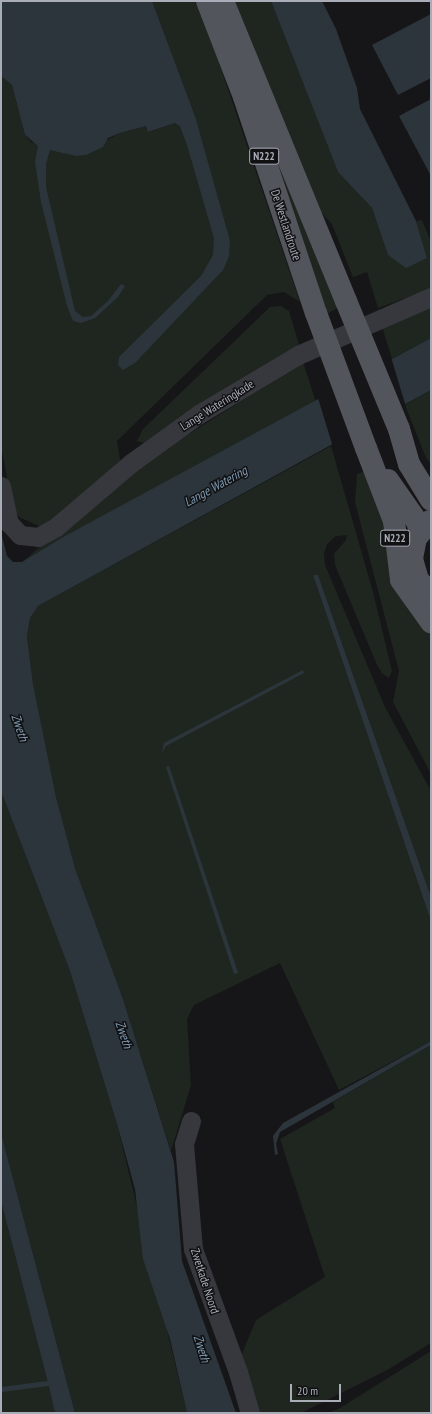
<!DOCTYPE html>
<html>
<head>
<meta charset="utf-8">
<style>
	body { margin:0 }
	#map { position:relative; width:432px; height:1414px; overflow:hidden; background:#161618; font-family:"PT Sans Narrow",sans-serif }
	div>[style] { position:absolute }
	.green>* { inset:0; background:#1e261f }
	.water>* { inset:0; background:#2c353c }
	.pier>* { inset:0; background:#161618 }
	.stream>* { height:5px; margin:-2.5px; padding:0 2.5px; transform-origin:2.5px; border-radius:2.5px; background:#2c353c }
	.minor>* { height:19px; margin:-9.5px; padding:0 9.5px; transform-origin:9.5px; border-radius:9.5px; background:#37383d }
	.primary>* { height:22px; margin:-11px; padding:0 11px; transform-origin:11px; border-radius:11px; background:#53555c }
	.primary-bridge>* { height:22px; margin:-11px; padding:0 11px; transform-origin:11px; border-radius:11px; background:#53555c }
	span { translate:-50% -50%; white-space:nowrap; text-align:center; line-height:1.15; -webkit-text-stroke:3px #111113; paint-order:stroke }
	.shield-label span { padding:1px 3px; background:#111113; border:1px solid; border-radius:3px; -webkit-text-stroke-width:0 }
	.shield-label { font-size:11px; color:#a8adb8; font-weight:700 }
	.street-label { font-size:12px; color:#a8adb8 }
	.water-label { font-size:13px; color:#7f9bb3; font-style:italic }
	.frame { position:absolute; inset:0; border:2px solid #a8adb8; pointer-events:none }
	.scale { position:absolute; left:290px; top:1384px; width:51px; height:18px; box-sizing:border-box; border:2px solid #a8adb8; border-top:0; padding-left:5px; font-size:12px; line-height:14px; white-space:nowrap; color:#a8adb8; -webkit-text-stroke:3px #111113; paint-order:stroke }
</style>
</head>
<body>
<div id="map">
	<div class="green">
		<i style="clip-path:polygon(152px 1px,195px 1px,207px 27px,300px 302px,284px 292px,267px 295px,117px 441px,121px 465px,57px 520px,39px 526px,19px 517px,13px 507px,1px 446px,1px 76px,12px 85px,25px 135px,31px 142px,76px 156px,120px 133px,146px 126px,149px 132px,195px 116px)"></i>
		<i style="clip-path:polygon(218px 1px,339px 307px,325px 315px)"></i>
		<i style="clip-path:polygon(233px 1px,271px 1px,338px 172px,372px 208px,388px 255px,427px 258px,416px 221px,422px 220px,431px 242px,431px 289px,378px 308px,367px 272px,353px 277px,332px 224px,316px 207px)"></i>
		<i style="clip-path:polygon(431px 302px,431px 338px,392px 359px,381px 323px)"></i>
		<i style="clip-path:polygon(281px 306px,289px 311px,300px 348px,144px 443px,137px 441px,143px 429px,270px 307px)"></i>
		<i style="clip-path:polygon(303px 362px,316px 402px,63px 537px,22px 562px,135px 468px)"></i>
		<i style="clip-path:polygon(431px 390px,431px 464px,426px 458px,405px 405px)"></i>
		<i style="clip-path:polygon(331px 446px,373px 592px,392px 671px,389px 678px,382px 673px,377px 665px,335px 565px,334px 554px,346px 540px,347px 535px,336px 536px,327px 544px,324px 553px,325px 565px,385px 707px,431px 791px,431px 897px,318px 575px,313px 575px,431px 921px,431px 1041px,339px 1090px,280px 963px,194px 1005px,187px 1019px,191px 1085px,171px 1151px,123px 999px,75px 868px,56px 797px,33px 684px,27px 637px,30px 618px,38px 606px)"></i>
		<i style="clip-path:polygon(365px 471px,431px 635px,431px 774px,393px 702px,399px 671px,355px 502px,357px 474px)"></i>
		<i style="clip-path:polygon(1px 791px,70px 971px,117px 1124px,187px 1413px,75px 1413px,1px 1133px)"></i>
		<i style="clip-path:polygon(431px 1045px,431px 1343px,387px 1370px,301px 1413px,257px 1413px,241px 1356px,256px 1320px,325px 1277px,280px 1139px,335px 1108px,333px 1102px)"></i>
		<i style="clip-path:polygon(1px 1201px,48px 1383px,55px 1413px,1px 1413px)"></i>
		<i style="clip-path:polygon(431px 1351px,431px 1413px,328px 1413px,340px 1408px)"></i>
	</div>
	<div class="water">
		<i style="clip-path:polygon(1px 1px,152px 1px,195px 116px,230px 241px,229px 256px,223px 270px,135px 363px,123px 370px,118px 365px,119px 357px,201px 276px,213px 255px,214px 238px,187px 145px,180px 126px,175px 123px,148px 132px,146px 126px,120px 133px,108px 138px,103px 147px,86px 155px,76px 156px,50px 150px,46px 164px,46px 187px,75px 311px,83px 317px,91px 316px,108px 301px,121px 284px,125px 286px,118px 297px,95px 318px,81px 323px,73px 321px,67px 306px,41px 202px,35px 162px,38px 146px,25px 135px,12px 85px,1px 76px)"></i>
		<i style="clip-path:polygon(271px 1px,322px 1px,336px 29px,357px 88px,360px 109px,416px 221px,427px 258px,406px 268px,388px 255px,372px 208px,338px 172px)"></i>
		<i style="clip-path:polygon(431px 14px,431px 78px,398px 95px,372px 45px)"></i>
		<i style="clip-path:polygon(431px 99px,431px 176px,399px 116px)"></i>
		<i style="clip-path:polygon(431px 338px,431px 390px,38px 606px,30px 618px,27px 637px,33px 684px,56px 797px,75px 868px,123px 999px,174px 1162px,182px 1261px,236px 1413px,187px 1413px,170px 1339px,143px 1259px,135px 1189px,117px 1124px,70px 971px,1px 791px,1px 532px,7px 556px,13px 562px,22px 562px,63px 537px)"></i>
		<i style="clip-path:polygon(313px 575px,318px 575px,425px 880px,431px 897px,431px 921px)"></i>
		<i style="clip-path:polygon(303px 670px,304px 673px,166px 746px,162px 753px,164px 743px)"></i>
		<i style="clip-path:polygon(169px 766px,238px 973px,234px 974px,166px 767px)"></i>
		<i style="clip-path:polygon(431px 1041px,431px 1045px,280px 1132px,276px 1144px,278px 1154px,275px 1155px,273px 1136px,283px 1123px)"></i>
		<i style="clip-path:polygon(1px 1133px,75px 1413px,55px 1413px,48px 1383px,1px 1201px)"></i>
	</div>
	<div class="pier">
		<i style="clip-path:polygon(391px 357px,406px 407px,333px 447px,318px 398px)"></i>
	</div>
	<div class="stream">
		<i style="left:1px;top:1389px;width:47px;rotate:-7.3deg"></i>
	</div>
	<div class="minor">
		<i style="left:1px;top:486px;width:38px;rotate:78deg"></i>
		<i style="left:9px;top:523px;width:16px;rotate:47deg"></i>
		<i style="left:20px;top:535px;width:18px;rotate:6deg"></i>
		<i style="left:38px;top:537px;width:21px;rotate:-29deg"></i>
		<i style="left:56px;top:527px;width:99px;rotate:-40.5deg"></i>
		<i style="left:131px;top:463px;width:84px;rotate:-35.8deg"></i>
		<i style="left:199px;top:414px;width:115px;rotate:-30.8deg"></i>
		<i style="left:298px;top:355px;width:145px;rotate:-23.6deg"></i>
		<i style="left:191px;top:1121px;width:24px;rotate:107deg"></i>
		<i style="left:184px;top:1144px;width:105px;rotate:85.1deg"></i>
		<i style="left:193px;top:1249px;width:131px;rotate:69.9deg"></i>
		<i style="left:238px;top:1372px;width:43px;rotate:73.7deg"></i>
	</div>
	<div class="primary">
		<i style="left:207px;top:1px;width:103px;rotate:68.9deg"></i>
		<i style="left:244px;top:97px;width:228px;rotate:71.6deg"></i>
		<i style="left:223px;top:1px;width:324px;rotate:67.7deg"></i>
		<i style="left:399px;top:429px;width:36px;rotate:74deg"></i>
		<i style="left:409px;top:464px;width:42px;rotate:58.6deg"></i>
		<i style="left:366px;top:448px;width:78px;rotate:69deg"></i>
		<i style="left:394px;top:521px;width:59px;rotate:83.2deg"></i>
		<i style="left:401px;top:580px;width:52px;rotate:54.5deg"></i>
		<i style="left:388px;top:480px;width:52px;rotate:55.1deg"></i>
		<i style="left:418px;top:523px;width:8px;rotate:83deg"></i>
		<i style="left:430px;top:521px;width:22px;rotate:129deg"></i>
		<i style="left:416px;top:538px;width:21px;rotate:101deg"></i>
		<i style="left:412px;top:559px;width:22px;rotate:74deg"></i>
		<i style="left:418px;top:580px;width:18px;rotate:45deg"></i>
	</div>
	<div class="primary-bridge">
		<i style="left:346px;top:301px;width:139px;rotate:67.5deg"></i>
		<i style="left:316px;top:313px;width:144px;rotate:69.7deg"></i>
	</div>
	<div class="shield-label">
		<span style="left:264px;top:156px">N222</span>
		<span style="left:395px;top:538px">N222</span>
	</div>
	<div class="street-label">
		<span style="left:286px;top:225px;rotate:72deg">De Westlandroute</span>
		<span style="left:217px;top:405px;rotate:-32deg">Lange Wateringkade</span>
		<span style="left:205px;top:1281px;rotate:72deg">Zwetkade Noord</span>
	</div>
	<div class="water-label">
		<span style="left:216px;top:487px;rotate:-29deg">Lange Watering</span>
		<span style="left:19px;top:728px;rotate:72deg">Zweth</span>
		<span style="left:123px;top:1035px;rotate:71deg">Zweth</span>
		<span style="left:201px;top:1349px;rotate:73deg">Zweth</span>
	</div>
	<div class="frame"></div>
	<div class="scale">20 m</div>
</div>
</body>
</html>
